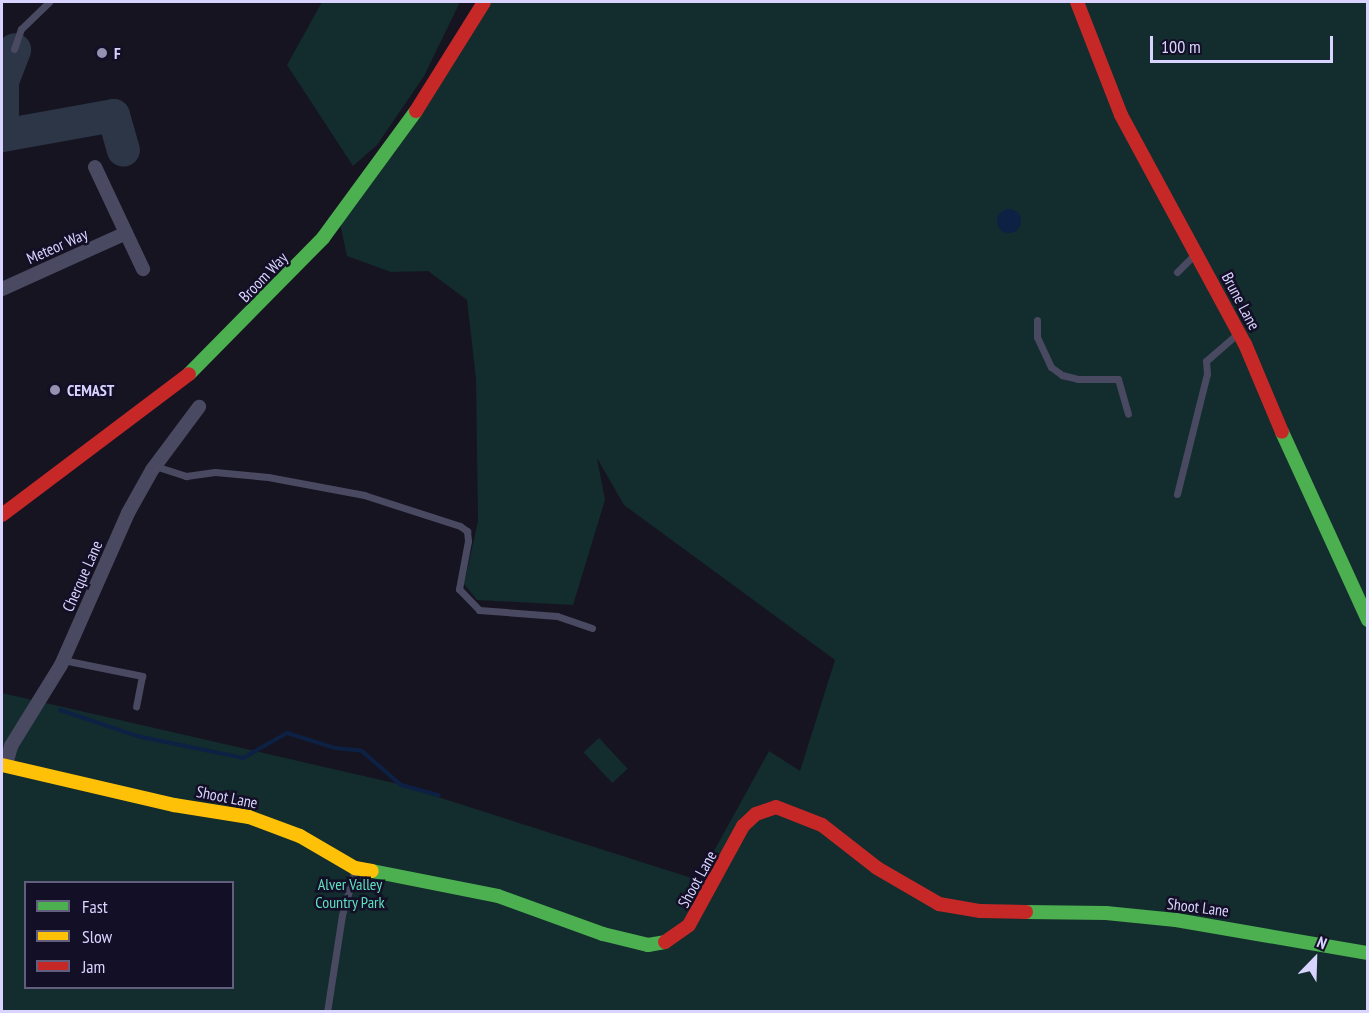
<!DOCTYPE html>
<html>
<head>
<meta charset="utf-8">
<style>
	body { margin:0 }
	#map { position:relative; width:1369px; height:1013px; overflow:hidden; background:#161421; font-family:"PT Sans Narrow",sans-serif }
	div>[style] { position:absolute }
	.green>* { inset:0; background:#132c2d; transform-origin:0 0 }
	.water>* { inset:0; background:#0d2144 }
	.round { border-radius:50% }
	.stream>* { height:4px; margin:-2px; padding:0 2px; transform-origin:2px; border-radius:2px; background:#0d2144 }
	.taxiway>* { height:33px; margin:-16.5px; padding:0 16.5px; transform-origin:16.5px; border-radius:16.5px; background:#2c3646 }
	.lane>* { height:7px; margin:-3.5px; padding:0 3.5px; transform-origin:3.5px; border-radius:3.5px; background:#4a4962 }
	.street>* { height:14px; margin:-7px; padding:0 7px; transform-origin:7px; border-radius:7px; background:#4a4962 }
	.fast>* { height:14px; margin:-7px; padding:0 7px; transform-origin:7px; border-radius:7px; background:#4caf50 }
	.slow>* { height:14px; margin:-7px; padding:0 7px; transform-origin:7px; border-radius:7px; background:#ffc107 }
	.jam>* { height:14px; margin:-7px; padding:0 7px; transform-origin:7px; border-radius:7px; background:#c62828 }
	.dots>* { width:16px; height:16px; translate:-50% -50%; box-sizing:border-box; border:3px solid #130f26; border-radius:50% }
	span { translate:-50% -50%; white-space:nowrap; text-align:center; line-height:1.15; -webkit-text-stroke:5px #130f26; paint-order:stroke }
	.poi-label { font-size:16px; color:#d9d4ff; font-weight:700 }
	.left { translate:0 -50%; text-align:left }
	.street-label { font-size:16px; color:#d9d4ff }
	.park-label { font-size:16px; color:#5fe0c0 }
	.frame { position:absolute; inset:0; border:3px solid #d9d4ff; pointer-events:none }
	.legend { position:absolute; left:24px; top:881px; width:210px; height:108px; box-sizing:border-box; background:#130f26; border:2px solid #625e7d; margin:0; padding:8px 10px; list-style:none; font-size:18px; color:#d9d4ff }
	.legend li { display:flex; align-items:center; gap:12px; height:30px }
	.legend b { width:30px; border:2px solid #625e7d }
	.north { position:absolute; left:1285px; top:929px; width:60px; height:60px; -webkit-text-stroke:4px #130f26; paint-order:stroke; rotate:23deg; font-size:16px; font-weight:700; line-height:24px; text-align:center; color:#d9d4ff }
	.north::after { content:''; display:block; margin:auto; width:21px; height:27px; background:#d9d4ff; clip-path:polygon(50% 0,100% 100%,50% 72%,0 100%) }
	.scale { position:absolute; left:1150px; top:36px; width:183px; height:27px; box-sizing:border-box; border:3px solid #d9d4ff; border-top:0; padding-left:8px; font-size:18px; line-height:21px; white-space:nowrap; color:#d9d4ff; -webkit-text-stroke:4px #130f26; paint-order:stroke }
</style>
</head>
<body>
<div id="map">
	<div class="green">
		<i style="clip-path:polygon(322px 2px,460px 2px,424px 76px,377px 145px,353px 166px,287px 65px)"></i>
		<i style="clip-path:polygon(evenodd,488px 2px,1367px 2px,1367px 1011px,2px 1012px,2px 693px,394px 783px,698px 880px,769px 751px,800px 771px,835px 660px,624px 505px,597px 458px,605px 500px,573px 605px,477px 600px,464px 584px,478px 521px,476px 379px,467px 300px,428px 271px,391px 272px,347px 256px,340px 223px,488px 2px,26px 882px,232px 882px,232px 988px,26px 988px,26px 882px)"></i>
		<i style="left:599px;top:738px;width:42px;height:21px;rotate:47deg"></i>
	</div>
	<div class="water">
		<i class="round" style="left:997px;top:209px;width:24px;height:24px"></i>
	</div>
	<div class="stream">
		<i style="left:60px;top:710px;width:81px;rotate:18.7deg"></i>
		<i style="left:137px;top:736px;width:108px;rotate:11.7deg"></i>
		<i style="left:243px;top:758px;width:51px;rotate:-29.6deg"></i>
		<i style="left:287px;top:733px;width:50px;rotate:17.4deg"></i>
		<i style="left:335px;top:748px;width:27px;rotate:6deg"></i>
		<i style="left:362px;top:751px;width:52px;rotate:41.1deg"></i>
		<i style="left:401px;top:785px;width:39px;rotate:15deg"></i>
	</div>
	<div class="taxiway">
		<i style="left:2px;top:113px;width:32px;rotate:-90deg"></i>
		<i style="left:2px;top:81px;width:34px;rotate:-69deg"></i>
		<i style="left:2px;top:135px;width:113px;rotate:-10.2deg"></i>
		<i style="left:113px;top:115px;width:36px;rotate:74deg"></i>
	</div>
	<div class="lane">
		<i style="left:14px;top:49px;width:21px;rotate:-71deg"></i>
		<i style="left:21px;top:29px;width:39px;rotate:-44deg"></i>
		<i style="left:1177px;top:272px;width:24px;rotate:-45deg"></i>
		<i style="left:1037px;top:320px;width:17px;rotate:90deg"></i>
		<i style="left:1037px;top:337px;width:33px;rotate:65deg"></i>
		<i style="left:1051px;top:367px;width:14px;rotate:36deg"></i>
		<i style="left:1062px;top:375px;width:16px;rotate:14deg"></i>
		<i style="left:1078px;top:379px;width:40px"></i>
		<i style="left:1118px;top:379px;width:36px;rotate:74deg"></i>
		<i style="left:155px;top:466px;width:33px;rotate:18deg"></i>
		<i style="left:186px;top:476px;width:29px;rotate:-8deg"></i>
		<i style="left:215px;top:472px;width:53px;rotate:5.4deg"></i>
		<i style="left:268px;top:477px;width:98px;rotate:10.6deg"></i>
		<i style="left:364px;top:495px;width:101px;rotate:17.9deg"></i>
		<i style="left:460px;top:526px;width:9px;rotate:36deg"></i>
		<i style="left:467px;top:531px;width:10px;rotate:84deg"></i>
		<i style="left:468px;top:541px;width:49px;rotate:100.6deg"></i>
		<i style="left:459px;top:589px;width:29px;rotate:46deg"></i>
		<i style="left:479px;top:610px;width:78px;rotate:4.4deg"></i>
		<i style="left:557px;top:616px;width:37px;rotate:19deg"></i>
		<i style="left:1177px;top:494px;width:124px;rotate:-76deg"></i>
		<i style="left:1207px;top:374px;width:13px;rotate:-94deg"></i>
		<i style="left:1206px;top:361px;width:41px;rotate:-41.1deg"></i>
		<i style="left:63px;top:660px;width:81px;rotate:11.4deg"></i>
		<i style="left:142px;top:676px;width:31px;rotate:101deg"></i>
		<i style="left:327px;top:1012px;width:98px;rotate:-81.2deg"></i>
		<i style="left:342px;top:915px;width:47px;rotate:-73.9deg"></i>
	</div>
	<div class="street">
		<i style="left:95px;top:167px;width:113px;rotate:64.8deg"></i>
		<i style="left:2px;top:289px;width:136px;rotate:-24.3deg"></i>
		<i style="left:6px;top:764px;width:19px;rotate:-74deg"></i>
		<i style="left:11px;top:746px;width:95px;rotate:-58.3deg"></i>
		<i style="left:61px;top:665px;width:166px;rotate:-66.2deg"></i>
		<i style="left:128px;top:513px;width:49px;rotate:-60.8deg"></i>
		<i style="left:152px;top:470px;width:79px;rotate:-53.3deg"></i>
	</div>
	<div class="fast">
		<i style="left:189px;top:374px;width:191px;rotate:-45.4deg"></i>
		<i style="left:323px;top:238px;width:157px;rotate:-53.8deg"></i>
		<i style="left:1282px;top:432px;width:207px;rotate:65.4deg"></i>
		<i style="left:372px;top:871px;width:128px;rotate:11.2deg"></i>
		<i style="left:498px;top:896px;width:112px;rotate:19.9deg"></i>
		<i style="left:603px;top:934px;width:46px;rotate:13.7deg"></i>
		<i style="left:648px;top:945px;width:17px;rotate:-10deg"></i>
		<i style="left:1026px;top:912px;width:80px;rotate:0.7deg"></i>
		<i style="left:1106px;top:913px;width:70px;rotate:5.7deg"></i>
		<i style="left:1176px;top:920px;width:195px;rotate:9.8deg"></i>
	</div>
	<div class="slow">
		<i style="left:2px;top:765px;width:177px;rotate:13.1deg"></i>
		<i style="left:174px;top:805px;width:76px;rotate:9.1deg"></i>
		<i style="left:249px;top:817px;width:54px;rotate:20.4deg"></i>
		<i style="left:300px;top:836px;width:64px;rotate:30.2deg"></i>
		<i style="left:355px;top:868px;width:17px;rotate:10deg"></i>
	</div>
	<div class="jam">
		<i style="left:1077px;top:2px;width:121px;rotate:68.7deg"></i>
		<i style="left:1121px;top:115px;width:260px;rotate:61.6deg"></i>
		<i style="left:1245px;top:344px;width:95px;rotate:67.2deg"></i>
		<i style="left:416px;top:111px;width:128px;rotate:-58deg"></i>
		<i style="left:2px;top:515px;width:234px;rotate:-37deg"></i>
		<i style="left:665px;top:942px;width:29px;rotate:-35deg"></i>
		<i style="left:689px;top:925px;width:113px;rotate:-61.4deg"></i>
		<i style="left:743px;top:826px;width:18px;rotate:-43deg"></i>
		<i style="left:756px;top:814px;width:21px;rotate:-19deg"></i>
		<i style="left:776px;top:807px;width:49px;rotate:21.4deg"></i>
		<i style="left:822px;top:825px;width:70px;rotate:38deg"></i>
		<i style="left:877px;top:868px;width:72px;rotate:30.1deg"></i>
		<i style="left:939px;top:904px;width:42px;rotate:9.7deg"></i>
		<i style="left:980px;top:911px;width:46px;rotate:1.2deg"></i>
	</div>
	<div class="dots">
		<i style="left:102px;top:53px;background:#9591b1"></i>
		<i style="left:55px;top:390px;background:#9591b1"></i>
	</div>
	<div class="poi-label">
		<span class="left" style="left:114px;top:53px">F</span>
		<span class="left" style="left:67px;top:390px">CEMAST</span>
	</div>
	<div class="street-label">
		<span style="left:57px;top:246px;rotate:-24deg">Meteor Way</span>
		<span style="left:263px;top:277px;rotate:-46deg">Broom Way</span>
		<span style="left:1241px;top:301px;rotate:62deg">Brune Lane</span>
		<span style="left:82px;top:576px;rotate:-66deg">Cherque Lane</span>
		<span style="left:227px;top:797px;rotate:11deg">Shoot Lane</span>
		<span style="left:697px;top:879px;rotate:-61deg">Shoot Lane</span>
		<span style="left:1198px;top:907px;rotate:7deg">Shoot Lane</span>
	</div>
	<div class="park-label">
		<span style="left:350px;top:893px">Alver Valley<br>Country Park</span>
	</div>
	<div class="frame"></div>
	<ul class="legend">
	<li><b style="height:8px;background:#4caf50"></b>Fast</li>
	<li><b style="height:8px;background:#ffc107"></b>Slow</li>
	<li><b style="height:8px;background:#c62828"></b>Jam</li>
	</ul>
	<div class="north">N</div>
	<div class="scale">100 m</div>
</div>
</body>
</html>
